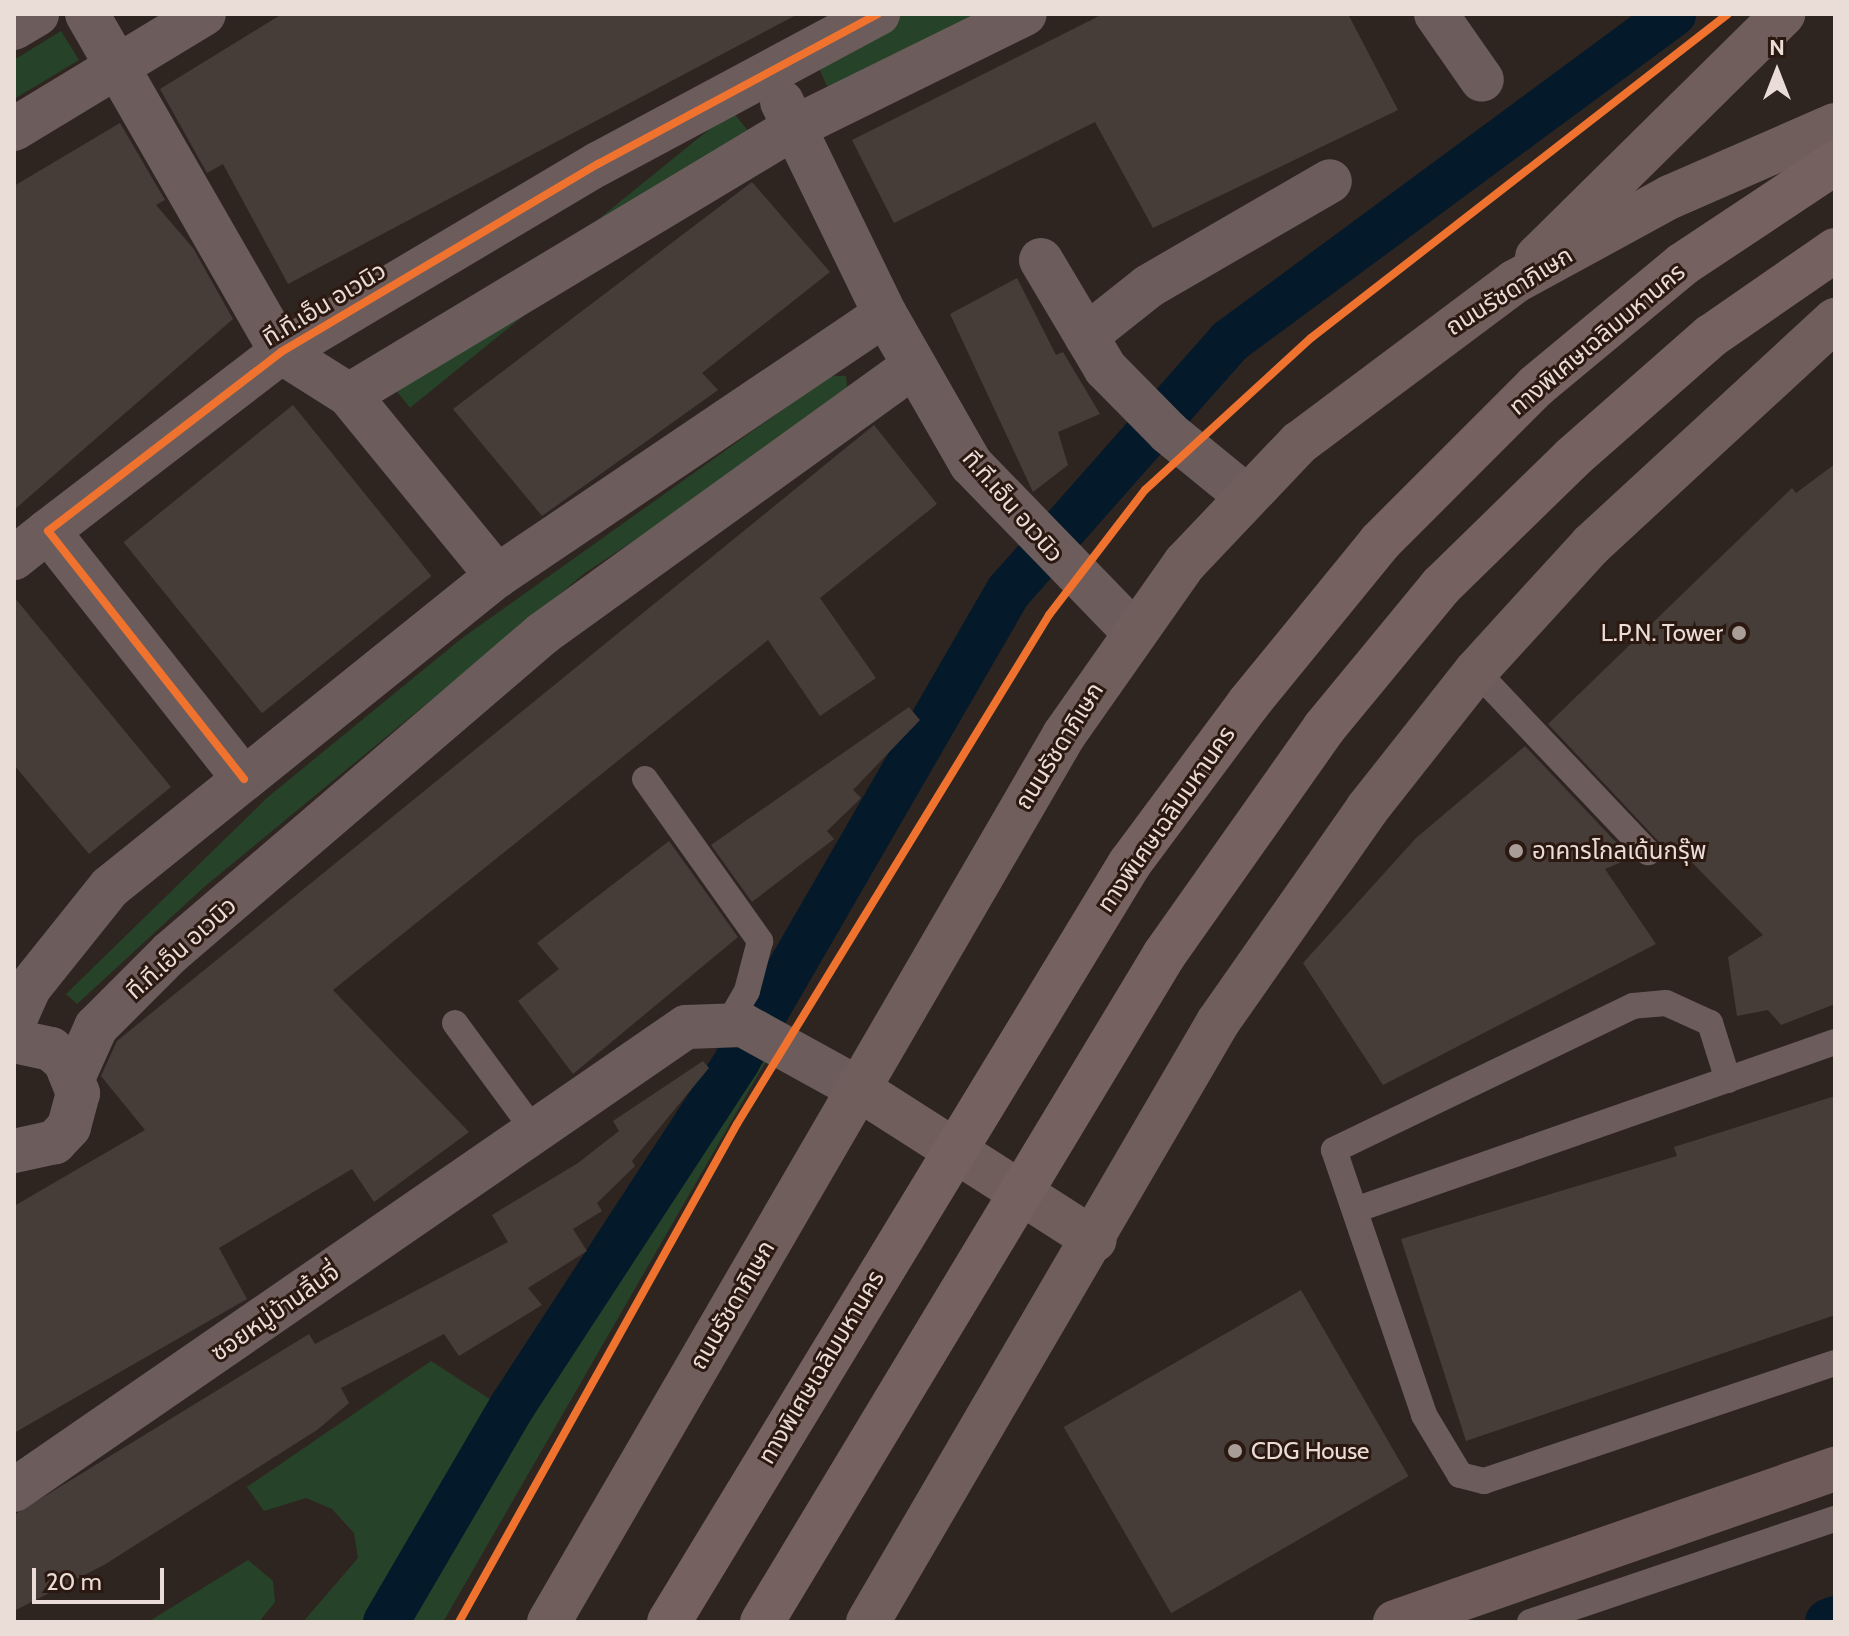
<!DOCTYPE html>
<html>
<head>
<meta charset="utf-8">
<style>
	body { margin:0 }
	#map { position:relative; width:1849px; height:1636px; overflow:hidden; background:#2f2520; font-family:Cabin,"Noto Sans Thai",sans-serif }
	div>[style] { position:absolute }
	.green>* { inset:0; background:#26432a; transform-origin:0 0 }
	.canal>* { height:46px; margin:-23px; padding:0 23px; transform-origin:23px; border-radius:23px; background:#041929 }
	.building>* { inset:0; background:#463c38; transform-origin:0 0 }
	.lane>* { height:26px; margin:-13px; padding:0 13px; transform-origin:13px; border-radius:13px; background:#6c5c5b }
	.street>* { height:44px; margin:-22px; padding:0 22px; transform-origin:22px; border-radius:22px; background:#6c5c5b }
	.secondary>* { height:44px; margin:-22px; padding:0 22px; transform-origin:22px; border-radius:22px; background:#705e5c }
	.primary>* { height:44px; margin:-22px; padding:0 22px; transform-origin:22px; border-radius:22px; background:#6f5c5a }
	.highway-bridge>* { height:44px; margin:-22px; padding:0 22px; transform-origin:22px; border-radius:22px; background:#756160 }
	.cycleway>* { height:8px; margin:-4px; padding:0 4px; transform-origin:4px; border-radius:4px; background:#ef722f }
	.dots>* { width:22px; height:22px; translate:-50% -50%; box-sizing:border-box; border:4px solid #2b1911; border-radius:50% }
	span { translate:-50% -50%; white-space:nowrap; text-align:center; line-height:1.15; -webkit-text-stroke:6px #2b1911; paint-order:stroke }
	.street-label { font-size:24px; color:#eaddd8 }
	.poi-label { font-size:24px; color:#eaddd8 }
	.right { translate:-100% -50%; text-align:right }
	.left { translate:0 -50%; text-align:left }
	.frame { position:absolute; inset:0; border:16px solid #eaddd8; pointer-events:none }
	.north { position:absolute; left:1737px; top:32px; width:80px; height:80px; -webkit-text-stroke:6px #2b1911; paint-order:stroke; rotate:0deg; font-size:22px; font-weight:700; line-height:32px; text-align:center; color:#eaddd8 }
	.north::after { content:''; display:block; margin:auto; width:28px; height:36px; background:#eaddd8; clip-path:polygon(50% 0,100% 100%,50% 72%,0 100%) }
	.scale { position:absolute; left:32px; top:1568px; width:132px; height:36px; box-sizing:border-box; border:4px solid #eaddd8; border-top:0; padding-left:10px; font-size:24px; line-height:28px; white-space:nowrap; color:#eaddd8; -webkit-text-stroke:6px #2b1911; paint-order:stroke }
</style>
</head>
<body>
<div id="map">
	<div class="green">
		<i style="clip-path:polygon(903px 14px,990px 14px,830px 93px,816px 61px)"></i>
		<i style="clip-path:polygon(61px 31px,79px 60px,14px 99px,14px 60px)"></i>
		<i style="left:732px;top:111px;width:28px;height:437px;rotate:51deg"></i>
		<i style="clip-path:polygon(830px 376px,846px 376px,848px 398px,585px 573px,204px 887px,77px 1004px,66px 994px,268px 797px,461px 639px)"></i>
		<i style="clip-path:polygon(737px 1040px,770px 1054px,443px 1622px,303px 1622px,358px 1558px,354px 1533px,332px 1509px,306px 1498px,264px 1511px,247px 1487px,431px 1361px,502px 1407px)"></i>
		<i style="clip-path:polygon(248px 1560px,273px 1581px,275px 1602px,259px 1622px,148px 1622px)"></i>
	</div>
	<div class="canal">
		<i style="left:386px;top:1622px;width:251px;rotate:-59.7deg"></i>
		<i style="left:513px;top:1405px;width:411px;rotate:-56.9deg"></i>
		<i style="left:737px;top:1061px;width:542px;rotate:-59.98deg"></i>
		<i style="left:1008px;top:592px;width:335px;rotate:-48.5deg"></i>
		<i style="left:1230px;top:341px;width:551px;rotate:-36.43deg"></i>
		<i style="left:1828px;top:1622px;width:8px;rotate:-23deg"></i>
	</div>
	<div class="building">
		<i style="clip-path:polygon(282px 14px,798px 14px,288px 284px,223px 164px,207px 173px,160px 89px)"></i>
		<i style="clip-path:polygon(1103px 14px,1348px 14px,1398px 110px,1153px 228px,1095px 122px,894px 223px,852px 140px)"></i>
		<i style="clip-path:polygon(120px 123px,165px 200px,156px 205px,193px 248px,233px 319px,14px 510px,14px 186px)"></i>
		<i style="clip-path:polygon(752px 182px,830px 272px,702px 373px,718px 390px,542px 516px,453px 409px)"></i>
		<i style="clip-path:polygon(1017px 278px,1056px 355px,1063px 352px,1100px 414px,1058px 432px,1068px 465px,1033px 492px,950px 314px)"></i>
		<i style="left:293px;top:405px;width:220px;height:218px;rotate:51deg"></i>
		<i style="clip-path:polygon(874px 425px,937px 504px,820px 598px,876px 678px,820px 716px,768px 640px,333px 990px,469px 1132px,374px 1202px,352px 1169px,219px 1248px,247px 1299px,14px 1433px,14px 1206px,145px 1130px,101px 1076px,117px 1041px)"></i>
		<i style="clip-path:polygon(1835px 464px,1835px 1004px,1781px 1025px,1768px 1010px,1737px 1016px,1728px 957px,1763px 935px,1671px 841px,1662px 845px,1548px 724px,1792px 488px,1796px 493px)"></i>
		<i style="clip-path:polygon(14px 597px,171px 787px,89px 854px,14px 765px)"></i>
		<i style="clip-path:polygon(909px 707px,920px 720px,853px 790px,861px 798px,827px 831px,834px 839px,752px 902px,711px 845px)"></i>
		<i style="clip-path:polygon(1525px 746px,1631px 858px,1605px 869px,1656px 944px,1383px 1085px,1303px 963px,1416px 838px)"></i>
		<i style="clip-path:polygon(669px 841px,738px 937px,573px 1074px,518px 1001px,559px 969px,537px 943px)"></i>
		<i style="clip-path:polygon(703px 1061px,709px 1068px,632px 1161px,635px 1166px,597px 1203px,602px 1211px,573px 1229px,587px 1251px,528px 1288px,542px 1305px,459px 1356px,444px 1334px,341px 1388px,349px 1403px,317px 1430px,104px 1565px,14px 1611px,14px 1515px,309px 1334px,315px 1344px,508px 1242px,492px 1215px,578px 1163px,619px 1131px,613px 1121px)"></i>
		<i style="clip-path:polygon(1835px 1096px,1835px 1315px,1466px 1441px,1401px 1239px,1677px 1156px,1674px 1147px)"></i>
		<i style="left:1301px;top:1290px;width:215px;height:274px;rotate:60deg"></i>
	</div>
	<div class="lane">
		<i style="left:1476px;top:671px;width:250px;rotate:46.5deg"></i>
		<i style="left:645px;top:779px;width:199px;rotate:54.6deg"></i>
		<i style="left:760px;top:941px;width:52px;rotate:104.6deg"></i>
		<i style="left:747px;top:991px;width:36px;rotate:120deg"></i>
		<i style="left:455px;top:1023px;width:130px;rotate:53.7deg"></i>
		<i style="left:1728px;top:1080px;width:60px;rotate:-107.5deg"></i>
		<i style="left:1710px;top:1023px;width:48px;rotate:-155.6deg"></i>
		<i style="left:1666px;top:1003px;width:33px;rotate:175deg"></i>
		<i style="left:1633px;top:1006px;width:332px;rotate:154.3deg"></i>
		<i style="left:1334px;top:1150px;width:280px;rotate:71.2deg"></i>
		<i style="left:1424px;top:1415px;width:70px;rotate:59deg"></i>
		<i style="left:1460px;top:1475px;width:25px;rotate:14deg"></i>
		<i style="left:1484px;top:1481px;width:370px;rotate:-18.6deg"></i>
		<i style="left:1355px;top:1210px;width:509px;rotate:-19.29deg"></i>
		<i style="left:1530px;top:1622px;width:322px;rotate:-18.7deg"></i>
	</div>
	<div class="street">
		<i style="left:87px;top:14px;width:390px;rotate:60.1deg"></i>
		<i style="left:281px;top:352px;width:80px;rotate:32.3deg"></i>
		<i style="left:349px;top:395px;width:234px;rotate:50.7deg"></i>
		<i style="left:1436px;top:14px;width:80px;rotate:55.1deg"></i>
		<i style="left:14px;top:28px;width:27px;rotate:-31deg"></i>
		<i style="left:782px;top:102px;width:236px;rotate:64.1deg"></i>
		<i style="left:885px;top:314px;width:173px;rotate:60.2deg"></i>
		<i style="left:971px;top:464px;width:233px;rotate:45.9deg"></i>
		<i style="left:14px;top:129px;width:222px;rotate:-31.2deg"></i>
		<i style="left:1041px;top:260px;width:126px;rotate:59.3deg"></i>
		<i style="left:1105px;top:368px;width:91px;rotate:45.4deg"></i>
		<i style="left:1169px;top:433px;width:98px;rotate:39.2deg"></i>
		<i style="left:1086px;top:336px;width:80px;rotate:-38.4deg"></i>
		<i style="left:1149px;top:286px;width:209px;rotate:-30.1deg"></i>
		<i style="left:349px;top:395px;width:520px;rotate:-31deg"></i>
		<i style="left:795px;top:127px;width:256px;rotate:-26.2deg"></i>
		<i style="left:14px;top:558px;width:43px;rotate:-38.5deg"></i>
		<i style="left:244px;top:779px;width:316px;rotate:-128.3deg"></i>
		<i style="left:48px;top:531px;width:294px;rotate:-37.5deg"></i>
		<i style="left:281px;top:352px;width:369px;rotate:-30.7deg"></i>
		<i style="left:598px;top:164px;width:318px;rotate:-28.2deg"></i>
		<i style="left:14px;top:1022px;width:37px;rotate:-66deg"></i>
		<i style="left:29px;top:988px;width:129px;rotate:-51.3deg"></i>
		<i style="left:110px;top:887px;width:496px;rotate:-38.8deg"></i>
		<i style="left:497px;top:576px;width:468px;rotate:-34deg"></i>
		<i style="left:14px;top:1041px;width:38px;rotate:12deg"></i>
		<i style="left:51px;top:1049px;width:18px;rotate:41deg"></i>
		<i style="left:65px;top:1061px;width:35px;rotate:68deg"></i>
		<i style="left:78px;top:1093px;width:35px;rotate:105deg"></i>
		<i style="left:69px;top:1127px;width:21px;rotate:133deg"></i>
		<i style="left:55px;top:1142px;width:42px;rotate:167.6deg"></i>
		<i style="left:74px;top:1076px;width:54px;rotate:-65.8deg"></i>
		<i style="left:96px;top:1027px;width:105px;rotate:-45deg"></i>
		<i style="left:170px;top:953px;width:490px;rotate:-40.6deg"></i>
		<i style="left:542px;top:634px;width:458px;rotate:-35.8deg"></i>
		<i style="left:14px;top:1490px;width:816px;rotate:-34.57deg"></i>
		<i style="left:686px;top:1027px;width:57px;rotate:-2deg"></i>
		<i style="left:743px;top:1025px;width:130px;rotate:28.9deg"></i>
	</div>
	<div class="secondary">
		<i style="left:1537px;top:257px;width:346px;rotate:-44.6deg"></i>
		<i style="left:857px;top:1088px;width:282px;rotate:32.6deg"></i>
		<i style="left:549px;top:1622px;width:1026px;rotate:-59.86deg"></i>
		<i style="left:1064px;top:735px;width:210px;rotate:-54.9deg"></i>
		<i style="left:1185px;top:563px;width:166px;rotate:-46.5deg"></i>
		<i style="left:1299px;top:443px;width:269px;rotate:-36.8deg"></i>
		<i style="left:1514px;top:282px;width:178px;rotate:-28.6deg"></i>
		<i style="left:1670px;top:197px;width:180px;rotate:-23.6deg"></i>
		<i style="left:868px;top:1622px;width:695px;rotate:-59.74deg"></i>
		<i style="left:1218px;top:1022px;width:260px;rotate:-55deg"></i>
		<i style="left:1367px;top:809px;width:176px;rotate:-51.7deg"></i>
		<i style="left:1476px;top:671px;width:171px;rotate:-47.6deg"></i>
		<i style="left:1591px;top:545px;width:332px;rotate:-42.7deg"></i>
	</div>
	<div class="primary">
		<i style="left:1395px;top:1622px;width:466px;rotate:-19.2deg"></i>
	</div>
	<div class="highway-bridge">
		<i style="left:669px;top:1622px;width:888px;rotate:-58.73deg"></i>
		<i style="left:1130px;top:863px;width:198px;rotate:-53.4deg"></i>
		<i style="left:1248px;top:704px;width:209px;rotate:-50.8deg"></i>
		<i style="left:1380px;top:542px;width:221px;rotate:-45deg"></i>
		<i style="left:1536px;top:386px;width:191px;rotate:-39.7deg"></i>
		<i style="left:1683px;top:264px;width:182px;rotate:-33.6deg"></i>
		<i style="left:762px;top:1622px;width:779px;rotate:-58.92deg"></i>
		<i style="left:1164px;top:955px;width:278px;rotate:-54.8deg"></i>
		<i style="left:1324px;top:728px;width:184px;rotate:-50.5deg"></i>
		<i style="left:1441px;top:586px;width:183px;rotate:-44.3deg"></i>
		<i style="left:1572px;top:458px;width:185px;rotate:-41.3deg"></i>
		<i style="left:1711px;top:336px;width:151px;rotate:-34.7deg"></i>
	</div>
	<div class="cycleway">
		<i style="left:244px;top:779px;width:316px;rotate:-128.3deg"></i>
		<i style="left:48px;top:531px;width:294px;rotate:-37.5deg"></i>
		<i style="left:281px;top:352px;width:369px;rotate:-30.7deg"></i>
		<i style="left:598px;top:164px;width:318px;rotate:-28.2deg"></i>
		<i style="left:459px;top:1622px;width:570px;rotate:-60.83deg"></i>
		<i style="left:737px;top:1124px;width:597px;rotate:-58.49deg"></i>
		<i style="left:1049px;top:615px;width:158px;rotate:-52.5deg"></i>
		<i style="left:1145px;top:490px;width:225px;rotate:-42.5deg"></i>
		<i style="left:1311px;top:338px;width:528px;rotate:-37.85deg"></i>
	</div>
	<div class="dots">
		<i style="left:1739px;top:633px;background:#a99d98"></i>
		<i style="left:1516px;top:851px;background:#a99d98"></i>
		<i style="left:1235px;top:1451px;background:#a99d98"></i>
	</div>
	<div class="street-label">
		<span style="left:1509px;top:291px;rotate:-32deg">ถนนรัชดาภิเษก</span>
		<span style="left:324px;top:304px;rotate:-31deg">ที.ที.เอ็น อเวนิว</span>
		<span style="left:1597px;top:339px;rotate:-40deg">ทางพิเศษเฉลิมมหานคร</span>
		<span style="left:1013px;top:506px;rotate:49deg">ที.ที.เอ็น อเวนิว</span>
		<span style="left:1059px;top:746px;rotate:-58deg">ถนนรัชดาภิเษก</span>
		<span style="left:1166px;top:819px;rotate:-55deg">ทางพิเศษเฉลิมมหานคร</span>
		<span style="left:181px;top:948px;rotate:-42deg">ที.ที.เอ็น อเวนิว</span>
		<span style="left:732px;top:1305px;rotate:-60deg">ถนนรัชดาภิเษก</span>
		<span style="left:275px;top:1312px;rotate:-35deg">ซอยหมู่บ้านลิ้นจี่</span>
		<span style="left:821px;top:1367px;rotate:-59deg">ทางพิเศษเฉลิมมหานคร</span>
	</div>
	<div class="poi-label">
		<span class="right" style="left:1723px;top:633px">L.P.N. Tower</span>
		<span class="left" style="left:1532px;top:851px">อาคารโกลเด้นกรุ๊พ</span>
		<span class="left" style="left:1251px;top:1451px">CDG House</span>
	</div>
	<div class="frame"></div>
	<div class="north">N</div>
	<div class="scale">20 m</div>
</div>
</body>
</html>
